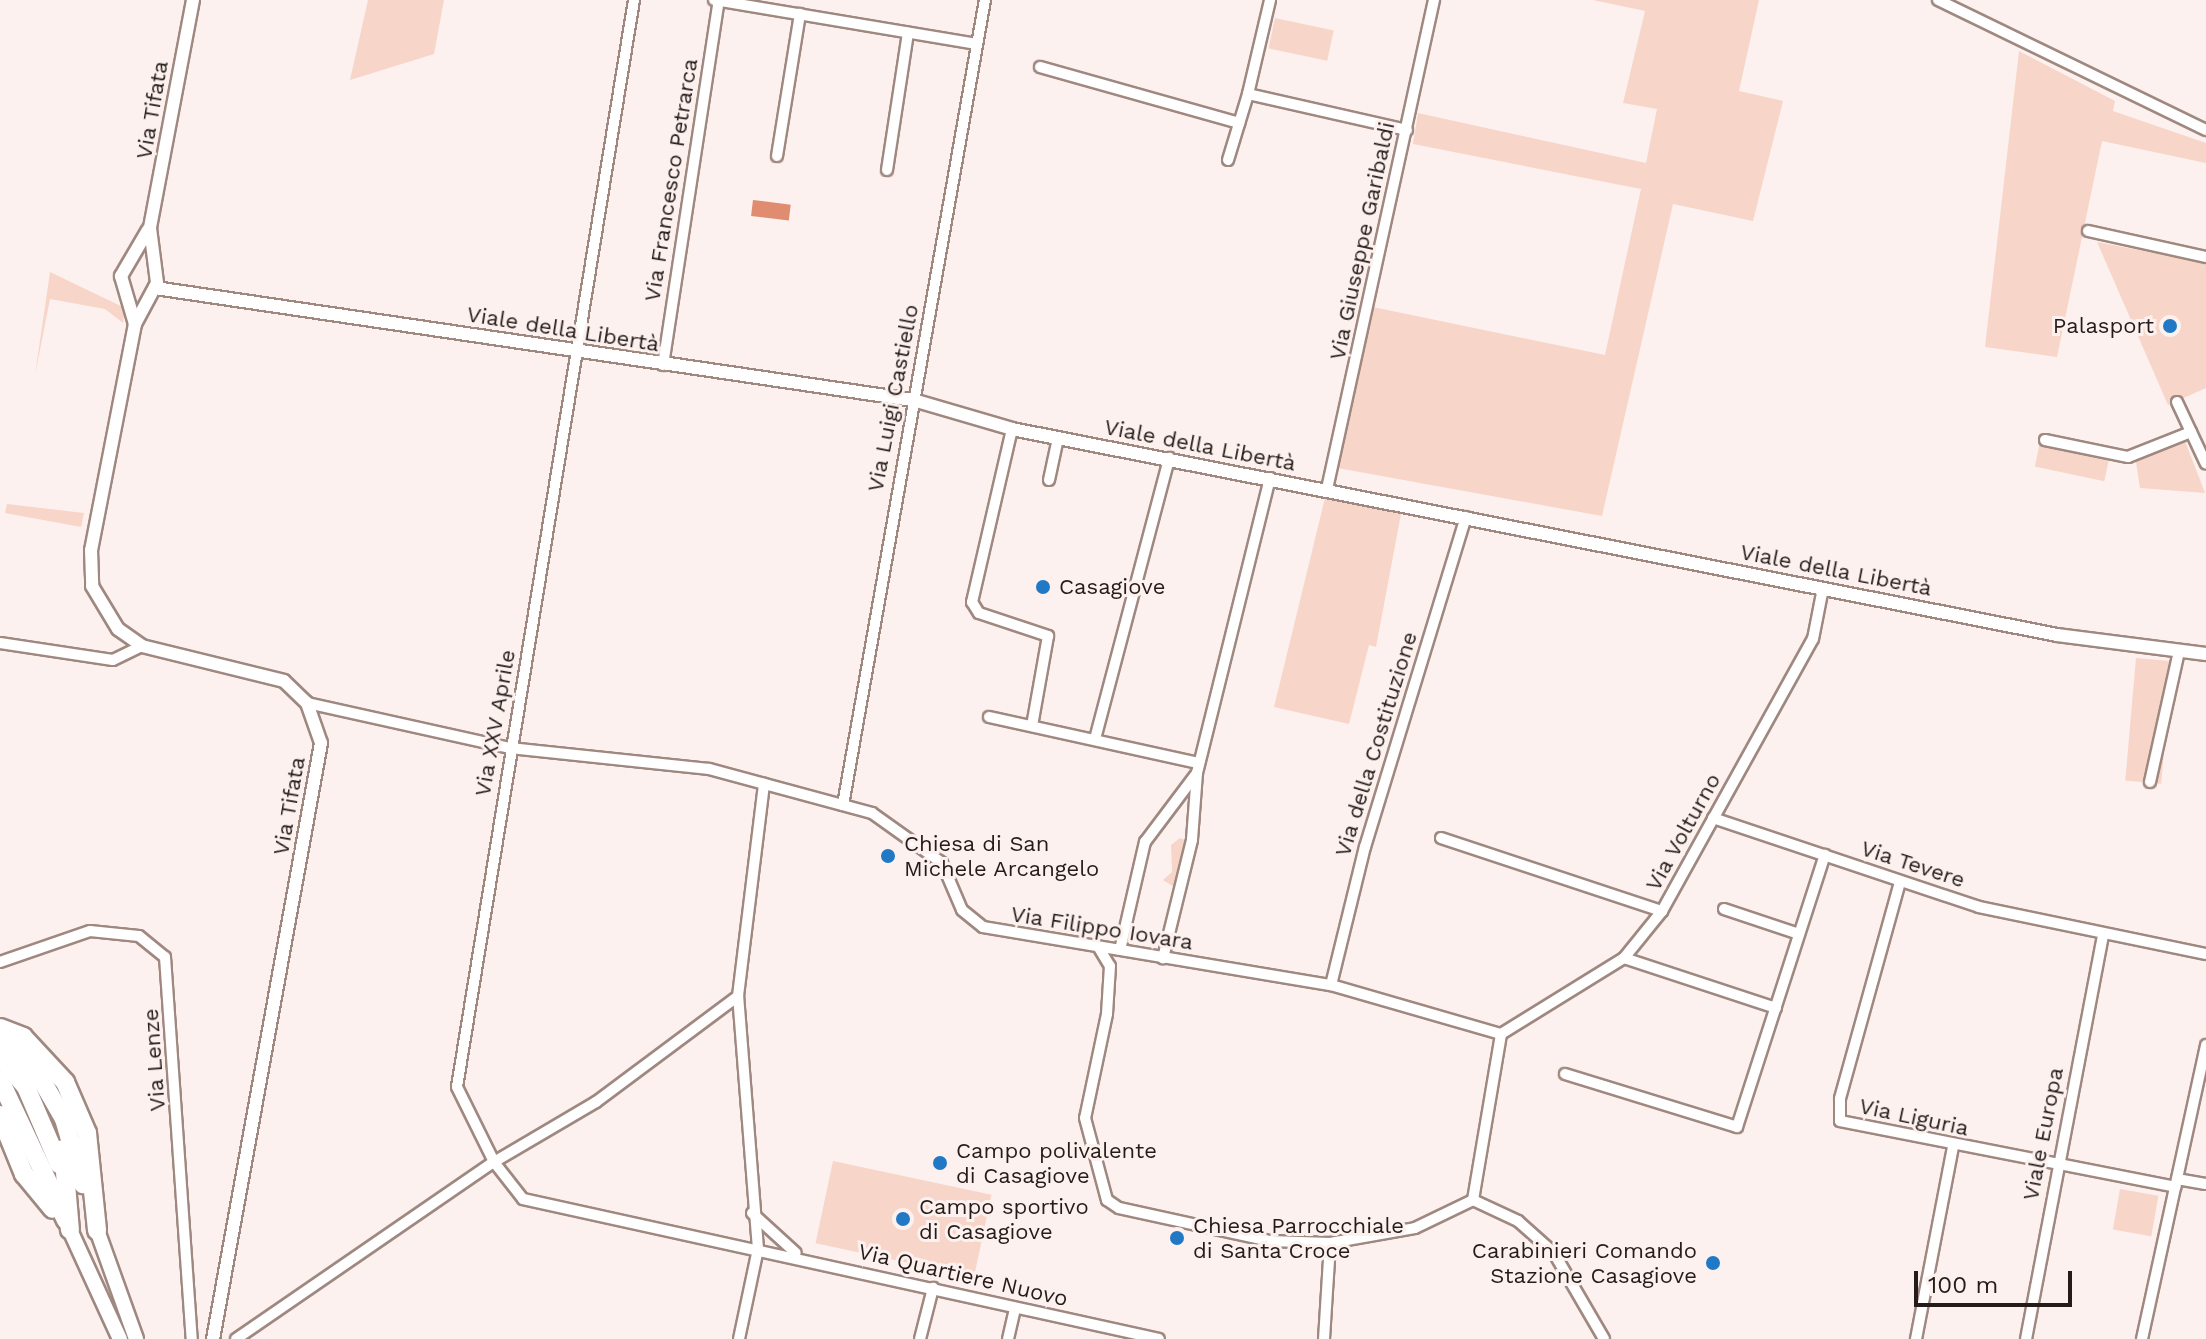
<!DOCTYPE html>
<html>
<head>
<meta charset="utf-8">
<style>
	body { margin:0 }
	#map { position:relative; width:2206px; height:1339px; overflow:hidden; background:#fcf1ee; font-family:"Work Sans",sans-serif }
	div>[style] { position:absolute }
	.green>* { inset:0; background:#f8d5c9; transform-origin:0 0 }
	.water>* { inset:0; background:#df8c70; transform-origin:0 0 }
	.roads { filter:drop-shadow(2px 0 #9f8880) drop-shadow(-2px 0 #9f8880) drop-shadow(0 2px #9f8880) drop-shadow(0 -2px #9f8880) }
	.minor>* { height:10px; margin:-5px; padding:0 5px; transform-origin:5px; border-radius:5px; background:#fff }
	.tertiary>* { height:12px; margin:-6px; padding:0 6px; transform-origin:6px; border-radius:6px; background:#fff }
	.secondary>* { height:14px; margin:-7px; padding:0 7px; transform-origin:7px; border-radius:7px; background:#fff }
	.motorway>* { height:18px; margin:-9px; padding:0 9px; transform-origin:9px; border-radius:9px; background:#fff }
	.dots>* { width:22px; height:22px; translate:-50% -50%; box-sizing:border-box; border:4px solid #fcf1ee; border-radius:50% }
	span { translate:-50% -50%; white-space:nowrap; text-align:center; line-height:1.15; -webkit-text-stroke:6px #fcf1ee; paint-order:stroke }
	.street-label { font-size:22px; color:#251c19 }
	.poi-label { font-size:22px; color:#251c19 }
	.right { translate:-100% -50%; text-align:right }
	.left { translate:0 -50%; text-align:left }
	.scale { position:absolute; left:1914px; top:1271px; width:158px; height:36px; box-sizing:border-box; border:4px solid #251c19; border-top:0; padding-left:10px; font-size:24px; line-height:28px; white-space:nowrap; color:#251c19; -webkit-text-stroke:6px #fcf1ee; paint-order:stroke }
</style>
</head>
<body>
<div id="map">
	<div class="green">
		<i style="clip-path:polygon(368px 0,444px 0,434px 54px,350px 80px)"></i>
		<i style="clip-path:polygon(1593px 0,1759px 0,1739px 91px,1783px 101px,1753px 221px,1673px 204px,1602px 516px,1332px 467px,1368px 306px,1605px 355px,1641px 189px,1413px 144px,1418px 113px,1646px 163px,1657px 109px,1623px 103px,1645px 11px)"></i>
		<i style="left:1275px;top:18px;width:60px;height:31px;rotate:12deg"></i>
		<i style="clip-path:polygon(2019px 51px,2115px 101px,2113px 111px,2206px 143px,2206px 163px,2102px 141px,2057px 357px,1985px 347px)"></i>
		<i style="clip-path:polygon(2097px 242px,2206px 263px,2206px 388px,2168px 405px)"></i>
		<i style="clip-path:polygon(50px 272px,125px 308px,123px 323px,105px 309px,50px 299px,35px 375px)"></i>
		<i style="clip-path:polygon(2185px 441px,2205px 493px,2140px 488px,2136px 462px)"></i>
		<i style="left:2040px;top:442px;width:71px;height:25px;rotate:12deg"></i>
		<i style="clip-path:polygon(1325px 498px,1401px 514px,1376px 647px,1369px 645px,1349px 724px,1274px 707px)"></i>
		<i style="clip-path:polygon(7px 504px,84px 513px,81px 527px,5px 513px)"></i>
		<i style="left:2136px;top:658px;width:36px;height:123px;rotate:5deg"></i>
		<i style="clip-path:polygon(1180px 838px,1188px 841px,1177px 889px,1163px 880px,1172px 872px,1171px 845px)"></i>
		<i style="left:833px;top:1161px;width:162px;height:84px;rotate:12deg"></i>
		<i style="left:2120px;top:1189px;width:39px;height:41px;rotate:10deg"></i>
	</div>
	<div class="water">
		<i style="left:753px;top:200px;width:38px;height:16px;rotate:7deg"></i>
	</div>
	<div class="roads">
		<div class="minor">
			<i style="left:634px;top:0;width:1101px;rotate:99.25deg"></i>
			<i style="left:457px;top:1087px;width:84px;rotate:63.7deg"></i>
			<i style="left:494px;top:1162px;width:47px;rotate:51.9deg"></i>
			<i style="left:523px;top:1199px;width:651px;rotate:12.41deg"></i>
			<i style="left:714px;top:0;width:266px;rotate:9.5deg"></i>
			<i style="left:1938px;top:0;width:298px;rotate:25.9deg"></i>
			<i style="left:1040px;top:67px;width:207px;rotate:15.7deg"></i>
			<i style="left:1248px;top:94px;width:97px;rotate:-76.8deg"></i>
			<i style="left:777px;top:156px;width:144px;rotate:-80.8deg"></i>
			<i style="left:1228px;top:160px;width:69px;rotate:-73.1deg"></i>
			<i style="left:1248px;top:94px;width:163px;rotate:12.8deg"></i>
			<i style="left:887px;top:170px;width:139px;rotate:-81.3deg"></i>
			<i style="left:2088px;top:231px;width:121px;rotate:12.4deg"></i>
			<i style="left:663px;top:365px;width:368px;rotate:-81.3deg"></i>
			<i style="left:2177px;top:402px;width:68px;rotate:64.9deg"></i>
			<i style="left:1012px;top:429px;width:178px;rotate:103deg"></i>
			<i style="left:972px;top:602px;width:13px;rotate:58deg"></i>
			<i style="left:979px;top:613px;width:73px;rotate:18.4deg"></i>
			<i style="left:1048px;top:636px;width:91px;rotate:100.1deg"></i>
			<i style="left:2045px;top:440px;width:85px;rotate:11.6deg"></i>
			<i style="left:2128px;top:457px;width:68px;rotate:-21.6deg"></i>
			<i style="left:1049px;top:480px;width:43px;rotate:-77.9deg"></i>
			<i style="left:1327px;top:489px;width:501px;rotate:-77.66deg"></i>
			<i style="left:0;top:643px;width:114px;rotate:8.6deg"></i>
			<i style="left:113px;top:660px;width:32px;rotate:-26deg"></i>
			<i style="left:307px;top:703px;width:208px;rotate:12.5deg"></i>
			<i style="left:510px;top:748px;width:200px;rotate:6deg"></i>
			<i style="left:709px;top:769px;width:169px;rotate:15.1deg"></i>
			<i style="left:872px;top:813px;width:86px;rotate:35.5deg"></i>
			<i style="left:942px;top:863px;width:51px;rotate:66.9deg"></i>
			<i style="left:962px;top:910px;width:27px;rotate:39deg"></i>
			<i style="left:983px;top:927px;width:353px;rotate:9.5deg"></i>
			<i style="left:1331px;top:985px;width:177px;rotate:16.1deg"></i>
			<i style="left:989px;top:717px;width:215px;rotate:12.4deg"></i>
			<i style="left:1095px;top:739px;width:291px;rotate:-75.2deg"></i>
			<i style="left:1197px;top:773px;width:304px;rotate:-76.1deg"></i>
			<i style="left:2150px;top:782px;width:134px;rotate:-77.5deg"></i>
			<i style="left:843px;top:805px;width:817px;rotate:-80deg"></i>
			<i style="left:1713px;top:818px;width:280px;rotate:18.5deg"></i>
			<i style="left:1979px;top:907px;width:232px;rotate:11.7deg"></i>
			<i style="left:1441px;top:838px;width:233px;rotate:18.3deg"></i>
			<i style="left:1900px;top:882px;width:225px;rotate:105.5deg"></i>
			<i style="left:1840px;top:1099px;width:22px;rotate:90deg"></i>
			<i style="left:1840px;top:1121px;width:342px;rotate:11.1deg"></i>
			<i style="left:1724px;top:909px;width:79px;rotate:18.4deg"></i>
			<i style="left:1099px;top:948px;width:21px;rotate:59deg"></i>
			<i style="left:1110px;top:966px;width:48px;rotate:93.6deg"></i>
			<i style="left:1107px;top:1014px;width:106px;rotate:101.9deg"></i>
			<i style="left:1085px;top:1118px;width:85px;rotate:75deg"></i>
			<i style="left:1107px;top:1200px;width:14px;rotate:34deg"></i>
			<i style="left:1119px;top:1208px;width:155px;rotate:12.3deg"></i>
			<i style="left:1270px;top:1241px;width:60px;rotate:1.9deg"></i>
			<i style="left:1330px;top:1243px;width:86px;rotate:-10deg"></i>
			<i style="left:1415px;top:1228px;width:64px;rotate:-25.8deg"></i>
			<i style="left:1120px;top:950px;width:111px;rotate:-77deg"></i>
			<i style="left:1145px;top:842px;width:86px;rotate:-53deg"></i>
			<i style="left:1197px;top:773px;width:67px;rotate:94.3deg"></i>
			<i style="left:1192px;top:840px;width:122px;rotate:103.8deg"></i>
			<i style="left:1624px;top:958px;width:160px;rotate:18.2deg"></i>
			<i style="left:0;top:962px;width:95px;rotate:-19deg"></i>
			<i style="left:90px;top:931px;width:49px;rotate:5.8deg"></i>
			<i style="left:139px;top:936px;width:33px;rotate:39deg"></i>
			<i style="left:165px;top:957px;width:383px;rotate:86deg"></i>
			<i style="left:1331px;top:985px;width:142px;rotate:-76.2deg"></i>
			<i style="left:1365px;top:847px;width:345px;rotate:-73deg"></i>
			<i style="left:1501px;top:1034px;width:145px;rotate:-31.7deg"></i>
			<i style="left:1624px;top:958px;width:60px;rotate:-51deg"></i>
			<i style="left:1662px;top:911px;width:311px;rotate:-61deg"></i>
			<i style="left:1813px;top:639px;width:52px;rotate:-78.9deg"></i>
			<i style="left:1565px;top:1074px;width:180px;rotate:17.1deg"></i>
			<i style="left:1737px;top:1127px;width:286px;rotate:-72.1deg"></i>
			<i style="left:2177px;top:1179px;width:29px;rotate:10deg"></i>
			<i style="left:1473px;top:1200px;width:50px;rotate:25deg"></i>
			<i style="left:1518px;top:1221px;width:48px;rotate:41.6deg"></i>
			<i style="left:1554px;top:1253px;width:99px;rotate:59.8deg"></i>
			<i style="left:1473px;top:1200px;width:168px;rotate:-80.4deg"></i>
			<i style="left:752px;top:1213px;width:59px;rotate:42.3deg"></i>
			<i style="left:236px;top:1339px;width:313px;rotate:-34.5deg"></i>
			<i style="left:494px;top:1162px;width:118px;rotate:-30.5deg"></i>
			<i style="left:596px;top:1102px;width:177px;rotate:-36.7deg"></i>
			<i style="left:739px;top:1339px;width:92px;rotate:-78.1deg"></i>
			<i style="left:758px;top:1249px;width:254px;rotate:-94.5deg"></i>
			<i style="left:738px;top:996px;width:214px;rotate:-83deg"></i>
			<i style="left:920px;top:1339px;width:53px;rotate:-75.7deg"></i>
			<i style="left:1008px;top:1339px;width:32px;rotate:-77deg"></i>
			<i style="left:1324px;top:1339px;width:96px;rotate:-86.4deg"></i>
			<i style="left:1916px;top:1339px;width:197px;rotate:-79.1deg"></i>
			<i style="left:2026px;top:1339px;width:409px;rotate:-79.2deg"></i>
			<i style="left:2142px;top:1339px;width:301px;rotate:-77.7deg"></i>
		</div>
		<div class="tertiary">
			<i style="left:193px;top:0;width:232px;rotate:100.7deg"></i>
			<i style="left:150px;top:228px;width:55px;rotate:82.7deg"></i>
			<i style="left:157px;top:283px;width:47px;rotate:118.2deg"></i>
			<i style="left:135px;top:324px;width:230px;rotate:101deg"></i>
			<i style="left:91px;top:550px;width:36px;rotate:88deg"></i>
			<i style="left:92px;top:586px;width:50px;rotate:58.8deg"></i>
			<i style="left:118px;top:629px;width:29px;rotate:35deg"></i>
			<i style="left:142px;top:646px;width:146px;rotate:13.8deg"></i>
			<i style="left:284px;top:681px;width:32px;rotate:44deg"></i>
			<i style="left:307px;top:703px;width:42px;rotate:70.7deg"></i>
			<i style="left:321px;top:743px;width:606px;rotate:100.27deg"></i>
			<i style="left:155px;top:288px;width:766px;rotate:8.41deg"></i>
			<i style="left:913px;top:400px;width:103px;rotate:16.3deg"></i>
			<i style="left:1012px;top:429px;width:1065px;rotate:11.15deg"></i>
			<i style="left:2057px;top:635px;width:150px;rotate:7.3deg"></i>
			<i style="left:135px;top:324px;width:50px;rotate:-106.3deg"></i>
			<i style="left:121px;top:276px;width:53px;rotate:-59.6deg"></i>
		</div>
		<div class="secondary">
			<i style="left:70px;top:1230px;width:120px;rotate:65.4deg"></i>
			<i style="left:97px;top:1230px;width:116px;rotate:70.3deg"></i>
		</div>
		<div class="motorway">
			<i style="left:0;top:1028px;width:25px;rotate:21deg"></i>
			<i style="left:23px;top:1037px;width:62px;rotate:47deg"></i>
			<i style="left:65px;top:1082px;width:56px;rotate:66.7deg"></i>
			<i style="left:87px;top:1133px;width:98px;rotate:84.1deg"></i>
			<i style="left:0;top:1036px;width:59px;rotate:46.4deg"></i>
			<i style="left:41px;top:1079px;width:46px;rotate:60.1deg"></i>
			<i style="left:64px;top:1119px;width:68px;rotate:73.7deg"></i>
			<i style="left:0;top:1057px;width:40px;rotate:49deg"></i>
			<i style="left:26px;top:1087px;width:84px;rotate:66.8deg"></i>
			<i style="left:0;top:1080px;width:155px;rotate:64.8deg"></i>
			<i style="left:0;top:1115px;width:64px;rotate:67.9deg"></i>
			<i style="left:24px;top:1174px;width:45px;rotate:50.4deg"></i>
			<i style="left:63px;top:1149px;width:81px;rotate:85.1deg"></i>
		</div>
	</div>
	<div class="dots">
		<i style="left:2170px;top:326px;background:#2179c6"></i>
		<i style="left:1043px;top:587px;background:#2179c6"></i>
		<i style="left:888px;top:856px;background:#2179c6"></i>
		<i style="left:940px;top:1163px;background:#2179c6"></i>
		<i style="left:903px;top:1219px;background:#2179c6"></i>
		<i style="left:1177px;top:1238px;background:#2179c6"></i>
		<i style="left:1713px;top:1263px;background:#2179c6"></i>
	</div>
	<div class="street-label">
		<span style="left:152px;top:110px;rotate:-80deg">Via Tifata</span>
		<span style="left:671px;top:180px;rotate:-81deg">Via Francesco Petrarca</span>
		<span style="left:1362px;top:241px;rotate:-78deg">Via Giuseppe Garibaldi</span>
		<span style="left:563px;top:329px;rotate:9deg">Viale della Libertà</span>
		<span style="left:893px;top:398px;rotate:-79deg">Via Luigi Castiello</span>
		<span style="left:1200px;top:445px;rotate:11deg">Viale della Libertà</span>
		<span style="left:1836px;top:570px;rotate:11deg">Viale della Libertà</span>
		<span style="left:495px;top:723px;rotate:-80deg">Via XXV Aprile</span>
		<span style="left:1376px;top:744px;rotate:-73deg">Via della Costituzione</span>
		<span style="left:289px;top:806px;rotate:-80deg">Via Tifata</span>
		<span style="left:1683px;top:832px;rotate:-61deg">Via Volturno</span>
		<span style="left:1913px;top:864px;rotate:18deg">Via Tevere</span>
		<span style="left:1102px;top:928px;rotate:9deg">Via Filippo Iovara</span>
		<span style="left:154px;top:1060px;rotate:-94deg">Via Lenze</span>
		<span style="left:1914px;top:1117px;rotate:12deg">Via Liguria</span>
		<span style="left:2043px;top:1134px;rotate:-79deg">Viale Europa</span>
		<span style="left:963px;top:1275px;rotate:13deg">Via Quartiere Nuovo</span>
	</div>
	<div class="poi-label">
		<span class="right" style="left:2154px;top:326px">Palasport</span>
		<span class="left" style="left:1059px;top:587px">Casagiove</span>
		<span class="left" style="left:904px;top:856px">Chiesa di San<br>Michele Arcangelo</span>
		<span class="left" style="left:956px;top:1163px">Campo polivalente<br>di Casagiove</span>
		<span class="left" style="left:919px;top:1219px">Campo sportivo<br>di Casagiove</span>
		<span class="left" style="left:1193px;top:1238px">Chiesa Parrocchiale<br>di Santa Croce</span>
		<span class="right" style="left:1697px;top:1263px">Carabinieri Comando<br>Stazione Casagiove</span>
	</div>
	<div class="scale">100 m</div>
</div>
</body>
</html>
